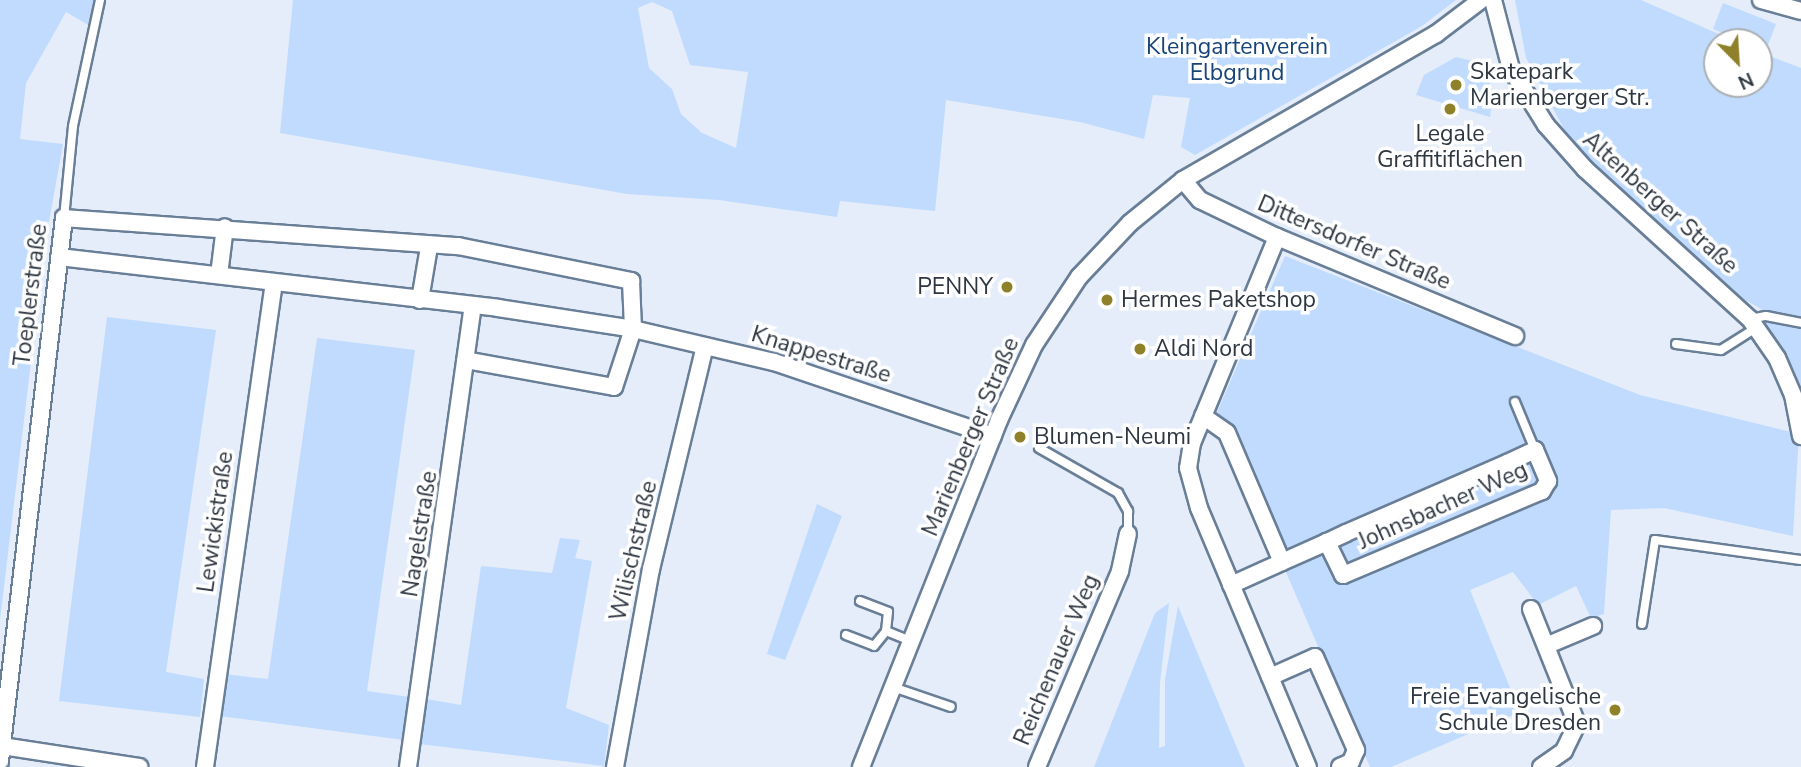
<!DOCTYPE html>
<html>
<head>
<meta charset="utf-8">
<style>
	body { margin:0 }
	#map { position:relative; width:1801px; height:767px; overflow:hidden; background:#e4edf9; font-family:"Nunito Sans",sans-serif }
	div>[style] { position:absolute }
	.green>* { inset:0; background:#c0dbfe }
	.roads { filter:drop-shadow(2px 0 #697e97) drop-shadow(-2px 0 #697e97) drop-shadow(0 2px #697e97) drop-shadow(0 -2px #697e97) }
	.service>* { height:8px; margin:-4px; padding:0 4px; transform-origin:4px; border-radius:4px; background:#fff }
	.minor>* { height:16px; margin:-8px; padding:0 8px; transform-origin:8px; border-radius:8px; background:#fff }
	.dots>* { width:19px; height:19px; translate:-50% -50%; box-sizing:border-box; border:4px solid #fff; border-radius:50% }
	span { translate:-50% -50%; white-space:nowrap; text-align:center; line-height:1.15; -webkit-text-stroke:7px #fff; paint-order:stroke }
	.park-label { font-size:23px; color:#174479 }
	.poi-label { font-size:23px; color:#2e3641 }
	.left { translate:0 -50%; text-align:left }
	.right { translate:-100% -50%; text-align:right }
	.street-label { font-size:23px; color:#2e3641 }
	.north { position:absolute; left:1703px; top:28px; width:70px; height:70px; box-sizing:border-box; background:#fff; border:2px solid #abafb3; border-radius:50%; rotate:156deg; font-size:19px; font-weight:700; line-height:28px; text-align:center; color:#2e3641 }
	.north::after { content:''; display:block; margin:auto; width:24px; height:32px; background:#8e8129; clip-path:polygon(50% 0,100% 100%,50% 72%,0 100%) }
</style>
</head>
<body>
<div id="map">
	<div class="green">
		<i style="clip-path:polygon(0 0,95px 0,90px 26px,66px 12px,26px 83px,20px 139px,63px 144px,49px 222px,39px 221px,34px 243px,45px 245px,0 620px)"></i>
		<i style="clip-path:polygon(evenodd,293px 0,1456px 0,1422px 26px,1195px 155px,1181px 147px,1190px 98px,1153px 95px,1144px 139px,1080px 122px,946px 100px,935px 211px,840px 201px,837px 217px,719px 200px,627px 194px,280px 133px,293px 0,652px 2px,672px 11px,690px 65px,748px 72px,736px 148px,702px 133px,681px 114px,672px 89px,649px 68px,638px 8px,652px 2px)"></i>
		<i style="clip-path:polygon(1515px 0,1641px 0,1737px 42px,1717px 42px,1717px 84px,1759px 84px,1759px 52px,1801px 68px,1801px 396px,1766px 326px,1766px 312px,1735px 294px,1626px 198px,1565px 131px,1526px 58px)"></i>
		<i style="clip-path:polygon(1723px 3px,1776px 24px,1766px 50px,1759px 47px,1759px 42px,1746px 42px,1713px 29px)"></i>
		<i style="clip-path:polygon(1456px 57px,1472px 61px,1488px 76px,1493px 94px,1490px 117px,1416px 95px,1424px 75px)"></i>
		<i style="clip-path:polygon(1285px 256px,1640px 395px,1799px 434px,1793px 536px,1664px 508px,1611px 510px,1604px 614px,1591px 618px,1576px 586px,1538px 605px,1513px 572px,1470px 590px,1520px 712px,1391px 767px,1370px 767px,1217px 412px)"></i>
		<i style="clip-path:polygon(107px 317px,216px 330px,166px 672px,204px 679px,200px 717px,59px 701px)"></i>
		<i style="clip-path:polygon(317px 338px,415px 350px,367px 691px,410px 697px,404px 740px,219px 716px,224px 674px,268px 679px)"></i>
		<i style="clip-path:polygon(817px 504px,842px 516px,785px 660px,767px 654px)"></i>
		<i style="clip-path:polygon(560px 538px,580px 540px,575px 558px,592px 561px,566px 708px,609px 725px,604px 766px,419px 744px,426px 699px,461px 705px,481px 566px,552px 573px)"></i>
		<i style="clip-path:polygon(1169px 603px,1160px 683px,1159px 748px,1165px 746px,1165px 679px,1178px 606px,1245px 767px,1094px 767px,1155px 613px)"></i>
	</div>
	<div class="roads">
		<div class="service">
			<i style="left:64px;top:218px;width:92px;rotate:-84.4deg"></i>
			<i style="left:73px;top:126px;width:129px;rotate:-77.9deg"></i>
			<i style="left:1750px;top:319px;width:16px;rotate:-11deg"></i>
			<i style="left:1766px;top:316px;width:36px;rotate:11deg"></i>
			<i style="left:1676px;top:344px;width:45px;rotate:7.6deg"></i>
			<i style="left:1721px;top:350px;width:41px;rotate:-32.2deg"></i>
			<i style="left:1515px;top:402px;width:52px;rotate:67.4deg"></i>
			<i style="left:1039px;top:448px;width:91px;rotate:29.7deg"></i>
			<i style="left:1118px;top:493px;width:21px;rotate:61deg"></i>
			<i style="left:1128px;top:511px;width:23px;rotate:90deg"></i>
			<i style="left:860px;top:601px;width:30px;rotate:21deg"></i>
			<i style="left:888px;top:612px;width:19px;rotate:96deg"></i>
			<i style="left:886px;top:631px;width:27px;rotate:22deg"></i>
			<i style="left:1642px;top:624px;width:85px;rotate:-81.2deg"></i>
			<i style="left:1655px;top:540px;width:147px;rotate:7.8deg"></i>
			<i style="left:846px;top:635px;width:30px;rotate:21deg"></i>
			<i style="left:874px;top:646px;width:19px;rotate:-51deg"></i>
			<i style="left:893px;top:687px;width:61px;rotate:19deg"></i>
		</div>
		<div class="minor">
			<i style="left:1493px;top:0;width:71px;rotate:75.4deg"></i>
			<i style="left:1511px;top:69px;width:66px;rotate:58deg"></i>
			<i style="left:1546px;top:125px;width:59px;rotate:48.4deg"></i>
			<i style="left:1585px;top:169px;width:223px;rotate:42.3deg"></i>
			<i style="left:1750px;top:319px;width:47px;rotate:55.3deg"></i>
			<i style="left:1777px;top:358px;width:40px;rotate:66.6deg"></i>
			<i style="left:1793px;top:395px;width:42px;rotate:79deg"></i>
			<i style="left:1761px;top:0;width:41px;rotate:15.4deg"></i>
			<i style="left:1183px;top:180px;width:26px;rotate:50deg"></i>
			<i style="left:1200px;top:200px;width:85px;rotate:25.7deg"></i>
			<i style="left:1277px;top:237px;width:258px;rotate:22.6deg"></i>
			<i style="left:1277px;top:237px;width:223px;rotate:112.4deg"></i>
			<i style="left:1192px;top:443px;width:25px;rotate:99deg"></i>
			<i style="left:1188px;top:468px;width:41px;rotate:74.6deg"></i>
			<i style="left:1199px;top:508px;width:281px;rotate:67.2deg"></i>
			<i style="left:59px;top:257px;width:442px;rotate:6.6deg"></i>
			<i style="left:498px;top:308px;width:137px;rotate:8.8deg"></i>
			<i style="left:633px;top:329px;width:145px;rotate:13.2deg"></i>
			<i style="left:774px;top:362px;width:231px;rotate:18.7deg"></i>
			<i style="left:219px;top:275px;width:48px;rotate:-82.9deg"></i>
			<i style="left:420px;top:300px;width:54px;rotate:-80.4deg"></i>
			<i style="left:1203px;top:416px;width:29px;rotate:35deg"></i>
			<i style="left:1227px;top:433px;width:140px;rotate:66.9deg"></i>
			<i style="left:1231px;top:585px;width:56px;rotate:-24.3deg"></i>
			<i style="left:1282px;top:562px;width:49px;rotate:-24deg"></i>
			<i style="left:1327px;top:542px;width:21px;rotate:-25deg"></i>
			<i style="left:1346px;top:533px;width:176px;rotate:-23.5deg"></i>
			<i style="left:1507px;top:463px;width:31px;rotate:-25deg"></i>
			<i style="left:1535px;top:450px;width:34px;rotate:67deg"></i>
			<i style="left:1548px;top:481px;width:12px;rotate:121deg"></i>
			<i style="left:1542px;top:491px;width:216px;rotate:157.1deg"></i>
			<i style="left:1343px;top:575px;width:37px;rotate:-116deg"></i>
			<i style="left:1531px;top:609px;width:124px;rotate:68.2deg"></i>
			<i style="left:1577px;top:724px;width:30px;rotate:116deg"></i>
			<i style="left:1564px;top:751px;width:28px;rotate:145deg"></i>
			<i style="left:1548px;top:645px;width:49px;rotate:-22.9deg"></i>
			<i style="left:1270px;top:677px;width:49px;rotate:-24deg"></i>
			<i style="left:1315px;top:657px;width:102px;rotate:66.2deg"></i>
			<i style="left:1356px;top:750px;width:13px;rotate:113deg"></i>
			<i style="left:1351px;top:762px;width:12px;rotate:156deg"></i>
			<i style="left:2px;top:746px;width:139px;rotate:8.7deg"></i>
			<i style="left:0;top:761px;width:547px;rotate:-83.28deg"></i>
			<i style="left:64px;top:218px;width:395px;rotate:4.1deg"></i>
			<i style="left:458px;top:246px;width:177px;rotate:11.4deg"></i>
			<i style="left:631px;top:281px;width:48px;rotate:87.6deg"></i>
			<i style="left:633px;top:329px;width:61px;rotate:108.1deg"></i>
			<i style="left:614px;top:387px;width:151px;rotate:-169.7deg"></i>
			<i style="left:205px;top:767px;width:489px;rotate:-81.9deg"></i>
			<i style="left:408px;top:767px;width:466px;rotate:-82deg"></i>
			<i style="left:615px;top:767px;width:201px;rotate:-79.7deg"></i>
			<i style="left:651px;top:569px;width:229px;rotate:-76.4deg"></i>
			<i style="left:861px;top:767px;width:373px;rotate:-68.3deg"></i>
			<i style="left:999px;top:420px;width:83px;rotate:-65deg"></i>
			<i style="left:1034px;top:345px;width:82px;rotate:-56.5deg"></i>
			<i style="left:1079px;top:277px;width:74px;rotate:-46.6deg"></i>
			<i style="left:1130px;top:223px;width:68px;rotate:-39.1deg"></i>
			<i style="left:1183px;top:180px;width:292px;rotate:-30deg"></i>
			<i style="left:1436px;top:34px;width:56px;rotate:-37.1deg"></i>
			<i style="left:1037px;top:767px;width:213px;rotate:-67deg"></i>
			<i style="left:1120px;top:571px;width:38px;rotate:-78deg"></i>
		</div>
	</div>
	<div class="dots">
		<i style="left:1456px;top:85px;background:#8e8129"></i>
		<i style="left:1450px;top:109px;background:#8e8129"></i>
		<i style="left:1007px;top:287px;background:#8e8129"></i>
		<i style="left:1107px;top:300px;background:#8e8129"></i>
		<i style="left:1140px;top:349px;background:#8e8129"></i>
		<i style="left:1020px;top:437px;background:#8e8129"></i>
		<i style="left:1615px;top:710px;background:#8e8129"></i>
	</div>
	<div class="park-label">
		<span style="left:1237px;top:60px">Kleingartenverein<br>Elbgrund</span>
	</div>
	<div class="poi-label">
		<span class="left" style="left:1470px;top:85px">Skatepark<br>Marienberger Str.</span>
		<span style="left:1450px;top:147px">Legale<br>Graffitiflächen</span>
		<span class="right" style="left:993px;top:287px">PENNY</span>
		<span class="left" style="left:1121px;top:300px">Hermes Paketshop</span>
		<span class="left" style="left:1154px;top:349px">Aldi Nord</span>
		<span class="left" style="left:1034px;top:437px">Blumen-Neumi</span>
		<span class="right" style="left:1601px;top:710px">Freie Evangelische<br>Schule Dresden</span>
	</div>
	<div class="street-label">
		<span style="left:1660px;top:203px;rotate:42deg">Altenberger Straße</span>
		<span style="left:1354px;top:243px;rotate:23deg">Dittersdorfer Straße</span>
		<span style="left:31px;top:295px;rotate:-83deg">Toeplerstraße</span>
		<span style="left:821px;top:355px;rotate:17deg">Knappestraße</span>
		<span style="left:971px;top:437px;rotate:-67deg">Marienberger Straße</span>
		<span style="left:1443px;top:506px;rotate:-24deg">Johnsbacher Weg</span>
		<span style="left:216px;top:522px;rotate:-82deg">Lewickistraße</span>
		<span style="left:420px;top:534px;rotate:-81deg">Nagelstraße</span>
		<span style="left:634px;top:551px;rotate:-77deg">Wilischstraße</span>
		<span style="left:1057px;top:660px;rotate:-67deg">Reichenauer Weg</span>
	</div>
	<div class="north">N</div>
</div>
</body>
</html>
